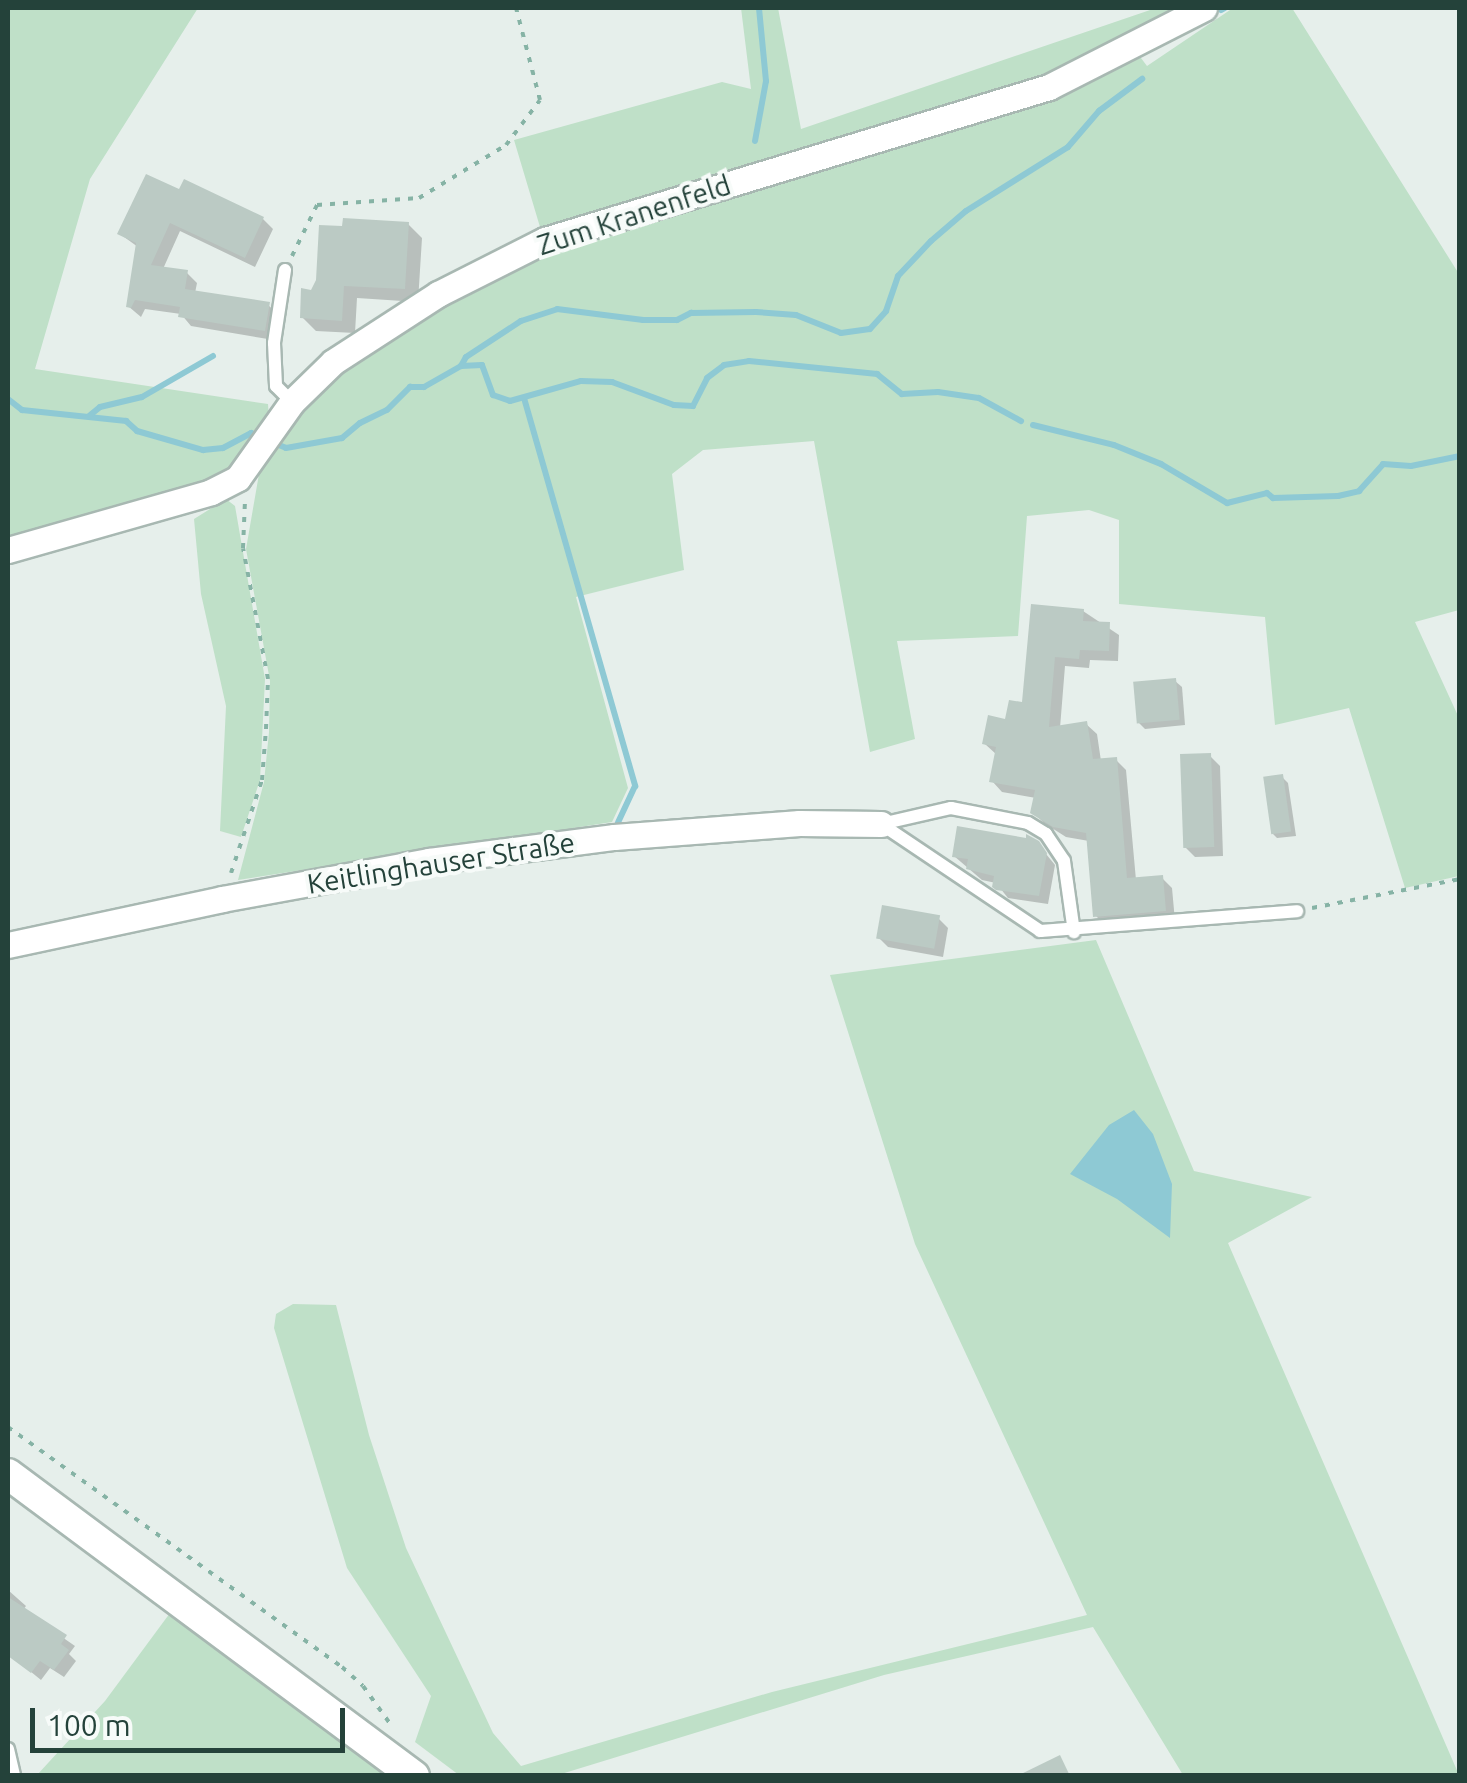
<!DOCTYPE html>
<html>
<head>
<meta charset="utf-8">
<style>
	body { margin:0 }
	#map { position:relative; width:1467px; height:1783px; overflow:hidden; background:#e6efeb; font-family:Ubuntu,sans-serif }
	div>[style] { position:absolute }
	.green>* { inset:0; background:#bfe0c8 }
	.water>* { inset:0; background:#8ec9d4 }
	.shadow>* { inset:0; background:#0003 }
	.stream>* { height:6px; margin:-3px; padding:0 3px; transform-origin:3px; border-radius:3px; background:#8ec9d4 }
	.building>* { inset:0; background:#bbcac4; transform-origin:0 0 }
	.path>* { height:4px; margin-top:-2px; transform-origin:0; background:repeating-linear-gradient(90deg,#86b3a5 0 5px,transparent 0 13px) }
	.roads { filter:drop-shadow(2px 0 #a8b8b2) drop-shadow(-2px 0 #a8b8b2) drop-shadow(0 2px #a8b8b2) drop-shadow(0 -2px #a8b8b2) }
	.lane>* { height:12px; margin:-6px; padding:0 6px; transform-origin:6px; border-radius:6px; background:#fff }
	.street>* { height:25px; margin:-12.5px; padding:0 12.5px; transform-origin:12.5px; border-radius:12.5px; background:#fff }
	.secondary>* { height:30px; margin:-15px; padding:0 15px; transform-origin:15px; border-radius:15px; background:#fff }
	span { translate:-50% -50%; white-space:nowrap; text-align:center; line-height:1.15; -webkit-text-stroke:8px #f7fbf9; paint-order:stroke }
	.street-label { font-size:28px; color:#24423a }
	.frame { position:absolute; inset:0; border:10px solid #24423a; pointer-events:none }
	.scale { position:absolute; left:30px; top:1708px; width:315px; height:45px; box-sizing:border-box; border:5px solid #24423a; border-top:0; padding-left:12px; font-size:30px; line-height:35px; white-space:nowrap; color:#24423a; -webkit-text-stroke:8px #f7fbf9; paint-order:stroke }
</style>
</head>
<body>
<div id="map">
	<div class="green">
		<i style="clip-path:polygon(8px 8px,198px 8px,90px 179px,35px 369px,268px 404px,269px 418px,240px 463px,203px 484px,8px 545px)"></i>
		<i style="clip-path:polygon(741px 8px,778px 8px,801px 129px,1156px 8px,1187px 8px,1047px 75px,540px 227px,514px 140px,722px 82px,751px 89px)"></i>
		<i style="clip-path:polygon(1233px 8px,1292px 8px,1459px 274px,1459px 610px,1415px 622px,1459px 718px,1459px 876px,1405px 888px,1349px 708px,1275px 725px,1265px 617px,1119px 604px,1119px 520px,1089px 510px,1027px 516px,1018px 636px,897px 641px,915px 739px,870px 752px,814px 441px,703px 450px,672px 474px,684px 570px,576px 597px,628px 788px,612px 822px,238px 880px,264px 782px,269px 732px,270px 681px,246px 549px,259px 474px,301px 408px,340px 369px,374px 344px,548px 246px,1138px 54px,1147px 66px)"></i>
		<i style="clip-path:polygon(226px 499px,235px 506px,265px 679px,260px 780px,241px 837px,220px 831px,226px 706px,201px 594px,194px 519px)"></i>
		<i style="clip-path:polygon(1096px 940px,1194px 1171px,1312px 1197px,1228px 1243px,1459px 1775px,1183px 1775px,1093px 1627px,884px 1675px,558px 1775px,459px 1775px,415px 1742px,431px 1696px,347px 1568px,274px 1328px,276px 1314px,293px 1304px,336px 1305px,369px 1435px,406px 1548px,493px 1733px,521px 1766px,772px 1692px,1087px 1615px,915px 1244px,830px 975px)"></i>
		<i style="clip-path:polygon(170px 1613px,384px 1775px,37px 1775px,105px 1701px)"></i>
	</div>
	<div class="water">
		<i style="clip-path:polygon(1134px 1110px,1153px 1134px,1172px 1184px,1170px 1238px,1117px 1199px,1070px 1174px,1109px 1125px)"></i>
	</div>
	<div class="shadow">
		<i style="clip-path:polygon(180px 193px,263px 219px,273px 229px,255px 267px,180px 231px,163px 269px,187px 273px,197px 283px,195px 293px,268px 305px,279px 315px,274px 340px,191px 326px,181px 314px,145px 309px,141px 317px,128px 306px,138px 247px,120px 234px)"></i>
		<i style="clip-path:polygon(408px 224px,422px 238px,418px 302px,357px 298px,355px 333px,316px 331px,302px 317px,312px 292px)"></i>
		<i style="clip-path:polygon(1083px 611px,1119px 635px,1118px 661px,1090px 660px,1089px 668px,1065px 666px,1060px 728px,1086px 724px,1097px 734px,1101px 761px,1116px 760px,1126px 770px,1136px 880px,1162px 878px,1172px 888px,1175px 921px,1106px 926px,1096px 916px,1089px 841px,1066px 837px,1044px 823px,1033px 812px,1036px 798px,1002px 792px,992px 781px,997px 755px,985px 744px,1024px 704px)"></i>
		<i style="clip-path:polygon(1175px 681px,1182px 687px,1185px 725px,1145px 729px,1139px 723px)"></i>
		<i style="clip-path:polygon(1210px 756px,1220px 766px,1223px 856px,1195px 857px,1185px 847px)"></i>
		<i style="clip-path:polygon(1282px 777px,1288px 783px,1296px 836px,1277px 838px,1271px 832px)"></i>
		<i style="clip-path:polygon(1037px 843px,1055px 865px,1048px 904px,1008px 898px,996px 883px,982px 880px,954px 856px)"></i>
		<i style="clip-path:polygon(938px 918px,948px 928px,943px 957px,888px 947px,878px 937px)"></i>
		<i style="clip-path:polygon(8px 1590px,26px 1606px,23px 1610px,75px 1646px,69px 1654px,76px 1661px,64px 1677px,50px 1668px,41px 1680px,9px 1654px,16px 1644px,8px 1637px)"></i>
	</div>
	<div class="stream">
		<i style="left:1221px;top:10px;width:4px;rotate:-27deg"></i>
		<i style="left:755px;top:141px;width:61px;rotate:-79.6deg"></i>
		<i style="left:766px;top:81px;width:73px;rotate:-95.5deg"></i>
		<i style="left:461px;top:366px;width:10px;rotate:-61deg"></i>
		<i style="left:466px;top:357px;width:66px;rotate:-33.2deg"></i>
		<i style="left:521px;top:321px;width:38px;rotate:-18deg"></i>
		<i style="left:557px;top:309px;width:87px;rotate:7.3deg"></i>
		<i style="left:643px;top:320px;width:34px"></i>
		<i style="left:677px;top:320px;width:16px;rotate:-27deg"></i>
		<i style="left:691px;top:313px;width:65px;rotate:-0.9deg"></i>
		<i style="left:756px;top:312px;width:40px;rotate:4.3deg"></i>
		<i style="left:796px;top:315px;width:48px;rotate:21.8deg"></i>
		<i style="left:841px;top:333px;width:29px;rotate:-8deg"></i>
		<i style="left:870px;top:329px;width:24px;rotate:-48deg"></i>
		<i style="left:886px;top:311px;width:37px;rotate:-71deg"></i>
		<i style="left:898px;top:276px;width:48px;rotate:-46.7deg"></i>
		<i style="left:931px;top:241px;width:46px;rotate:-40.6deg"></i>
		<i style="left:966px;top:211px;width:120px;rotate:-32.1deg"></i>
		<i style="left:1068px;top:147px;width:48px;rotate:-49.3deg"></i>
		<i style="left:1099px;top:111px;width:54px;rotate:-36.7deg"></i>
		<i style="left:524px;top:398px;width:404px;rotate:74deg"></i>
		<i style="left:635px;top:786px;width:40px;rotate:115deg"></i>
		<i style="left:8px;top:399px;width:18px;rotate:38deg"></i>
		<i style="left:22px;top:410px;width:105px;rotate:6deg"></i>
		<i style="left:126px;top:421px;width:15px;rotate:42deg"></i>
		<i style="left:137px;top:431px;width:69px;rotate:16.1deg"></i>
		<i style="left:203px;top:450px;width:20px;rotate:-6deg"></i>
		<i style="left:223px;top:448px;width:32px;rotate:-28deg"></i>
		<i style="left:251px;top:433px;width:8px;rotate:23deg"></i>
		<i style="left:89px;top:416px;width:14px;rotate:-39deg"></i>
		<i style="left:100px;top:407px;width:43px;rotate:-13.4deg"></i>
		<i style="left:142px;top:397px;width:82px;rotate:-30deg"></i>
		<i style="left:1033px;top:425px;width:83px;rotate:13.9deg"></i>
		<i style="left:1114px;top:445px;width:51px;rotate:22deg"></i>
		<i style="left:1161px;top:464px;width:77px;rotate:30.6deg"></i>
		<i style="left:1227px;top:503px;width:41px;rotate:-14deg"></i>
		<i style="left:1267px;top:493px;width:8px;rotate:40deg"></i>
		<i style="left:1273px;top:498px;width:65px;rotate:-1.8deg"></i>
		<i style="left:1338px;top:496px;width:22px;rotate:-13deg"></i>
		<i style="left:1359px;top:491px;width:36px;rotate:-48deg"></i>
		<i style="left:1383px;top:464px;width:28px;rotate:4deg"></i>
		<i style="left:1411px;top:466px;width:50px;rotate:-11.5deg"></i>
		<i style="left:269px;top:441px;width:18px;rotate:22deg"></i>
		<i style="left:286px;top:448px;width:57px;rotate:-10.1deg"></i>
		<i style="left:342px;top:438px;width:23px;rotate:-40deg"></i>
		<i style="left:360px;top:423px;width:30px;rotate:-26deg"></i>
		<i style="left:387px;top:410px;width:33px;rotate:-45deg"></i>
		<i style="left:410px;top:387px;width:14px"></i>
		<i style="left:424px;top:387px;width:43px;rotate:-29.6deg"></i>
		<i style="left:461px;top:366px;width:21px;rotate:-3deg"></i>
		<i style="left:482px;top:365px;width:32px;rotate:70deg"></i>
		<i style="left:493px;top:395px;width:18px;rotate:19deg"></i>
		<i style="left:510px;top:401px;width:74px;rotate:-15.7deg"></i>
		<i style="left:581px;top:381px;width:31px;rotate:2deg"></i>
		<i style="left:612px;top:382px;width:66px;rotate:20.4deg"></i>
		<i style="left:674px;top:405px;width:19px;rotate:3deg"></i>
		<i style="left:693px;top:406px;width:31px;rotate:-63deg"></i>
		<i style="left:707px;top:378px;width:21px;rotate:-37deg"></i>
		<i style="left:724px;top:365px;width:25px;rotate:-9deg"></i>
		<i style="left:749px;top:361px;width:129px;rotate:5.8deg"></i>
		<i style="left:877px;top:374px;width:32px;rotate:39deg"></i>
		<i style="left:902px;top:394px;width:36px;rotate:-3deg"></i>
		<i style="left:938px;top:392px;width:41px;rotate:8.3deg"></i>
		<i style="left:979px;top:398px;width:48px;rotate:28.7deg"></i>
	</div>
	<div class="building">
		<i style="clip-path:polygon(146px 174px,179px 189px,184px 179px,264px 217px,245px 258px,170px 223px,151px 265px,188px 270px,185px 289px,270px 302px,265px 331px,178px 317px,180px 307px,135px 300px,131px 308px,126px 307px,136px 243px,117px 234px)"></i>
		<i style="clip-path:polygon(343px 218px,409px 222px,405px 289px,344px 286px,342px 321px,300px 318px,301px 288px,311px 290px,316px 280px,319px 225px,342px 226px)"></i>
		<i style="clip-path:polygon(1031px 604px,1084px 609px,1083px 621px,1110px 622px,1109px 651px,1080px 650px,1079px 659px,1055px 657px,1049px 727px,1087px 721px,1093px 759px,1117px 757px,1127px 878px,1163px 875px,1166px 911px,1093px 917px,1086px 833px,1053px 827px,1030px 813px,1035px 790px,989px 782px,996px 747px,982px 744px,988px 715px,1005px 719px,1009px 700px,1022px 702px)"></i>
		<i style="left:1176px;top:678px;width:42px;height:43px;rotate:85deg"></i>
		<i style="left:1211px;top:753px;width:94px;height:31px;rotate:88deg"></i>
		<i style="left:1283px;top:774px;width:58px;height:20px;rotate:82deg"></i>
		<i style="clip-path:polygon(957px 826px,1026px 838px,1026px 834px,1039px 841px,1047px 853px,1039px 896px,996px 890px,992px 887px,994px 876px,966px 869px,968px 859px,952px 857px)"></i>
		<i style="left:882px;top:905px;width:59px;height:34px;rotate:10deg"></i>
		<i style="clip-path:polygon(8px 1597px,67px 1635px,61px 1644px,69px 1650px,54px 1670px,40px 1661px,31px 1673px,8px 1656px)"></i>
		<i style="clip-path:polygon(1060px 1755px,1070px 1776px,1017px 1776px)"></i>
	</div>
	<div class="path">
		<i style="left:292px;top:256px;width:57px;rotate:-63.9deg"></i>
		<i style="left:317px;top:205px;width:102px;rotate:-3.9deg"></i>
		<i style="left:419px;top:198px;width:102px;rotate:-31.3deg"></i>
		<i style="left:506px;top:145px;width:56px;rotate:-52.9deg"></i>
		<i style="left:540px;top:100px;width:95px;rotate:-104.6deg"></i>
		<i style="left:231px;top:873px;width:98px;rotate:-71.6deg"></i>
		<i style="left:262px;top:780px;width:51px;rotate:-85.5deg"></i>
		<i style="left:266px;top:729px;width:50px;rotate:-87.7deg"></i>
		<i style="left:268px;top:679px;width:133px;rotate:-100.8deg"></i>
		<i style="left:243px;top:548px;width:48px;rotate:-87.6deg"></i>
		<i style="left:1312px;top:908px;width:151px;rotate:-11.1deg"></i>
		<i style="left:8px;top:1427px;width:411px;rotate:35.7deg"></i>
		<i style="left:342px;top:1667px;width:28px;rotate:42deg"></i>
		<i style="left:363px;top:1686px;width:48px;rotate:54.3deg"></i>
	</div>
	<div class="roads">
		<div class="lane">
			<i style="left:285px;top:270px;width:74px;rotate:98.6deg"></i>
			<i style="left:274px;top:343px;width:43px;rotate:87.3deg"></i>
			<i style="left:276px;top:386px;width:23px;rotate:45deg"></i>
			<i style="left:881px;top:824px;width:192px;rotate:33.9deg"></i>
			<i style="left:1040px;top:931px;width:258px;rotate:-4.4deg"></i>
			<i style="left:881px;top:824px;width:72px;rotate:-12.9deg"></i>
			<i style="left:951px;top:808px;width:78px;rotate:11deg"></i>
			<i style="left:1028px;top:823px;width:21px;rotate:31deg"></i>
			<i style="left:1046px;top:834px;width:32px;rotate:56deg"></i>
			<i style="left:1064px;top:861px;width:72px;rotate:82deg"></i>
			<i style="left:8px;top:1749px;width:28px;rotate:77deg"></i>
		</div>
		<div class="street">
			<i style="left:8px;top:550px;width:211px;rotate:-15.9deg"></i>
			<i style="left:211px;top:492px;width:30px;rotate:-27deg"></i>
			<i style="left:238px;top:478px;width:93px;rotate:-54.6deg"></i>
			<i style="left:292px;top:402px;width:57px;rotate:-44.3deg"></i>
			<i style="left:333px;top:362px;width:125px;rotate:-32.9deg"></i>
			<i style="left:438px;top:294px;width:120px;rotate:-26.8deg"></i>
			<i style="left:545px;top:240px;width:527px;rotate:-16.89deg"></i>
			<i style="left:1049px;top:87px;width:174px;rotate:-27deg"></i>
			<i style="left:8px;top:945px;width:219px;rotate:-12.1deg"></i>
			<i style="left:222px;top:899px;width:210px;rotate:-10.4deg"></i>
			<i style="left:429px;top:861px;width:187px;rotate:-7.4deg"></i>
			<i style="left:614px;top:837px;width:186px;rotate:-4.3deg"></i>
			<i style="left:799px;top:823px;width:82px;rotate:0.7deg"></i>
		</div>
		<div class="secondary">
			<i style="left:8px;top:1474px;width:506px;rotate:36.64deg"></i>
		</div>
	</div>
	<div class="street-label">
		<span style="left:634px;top:215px;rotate:-18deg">Zum Kranenfeld</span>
		<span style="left:441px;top:863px;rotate:-9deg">Keitlinghauser Straße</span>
	</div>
	<div class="frame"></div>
	<div class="scale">100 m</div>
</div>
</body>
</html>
